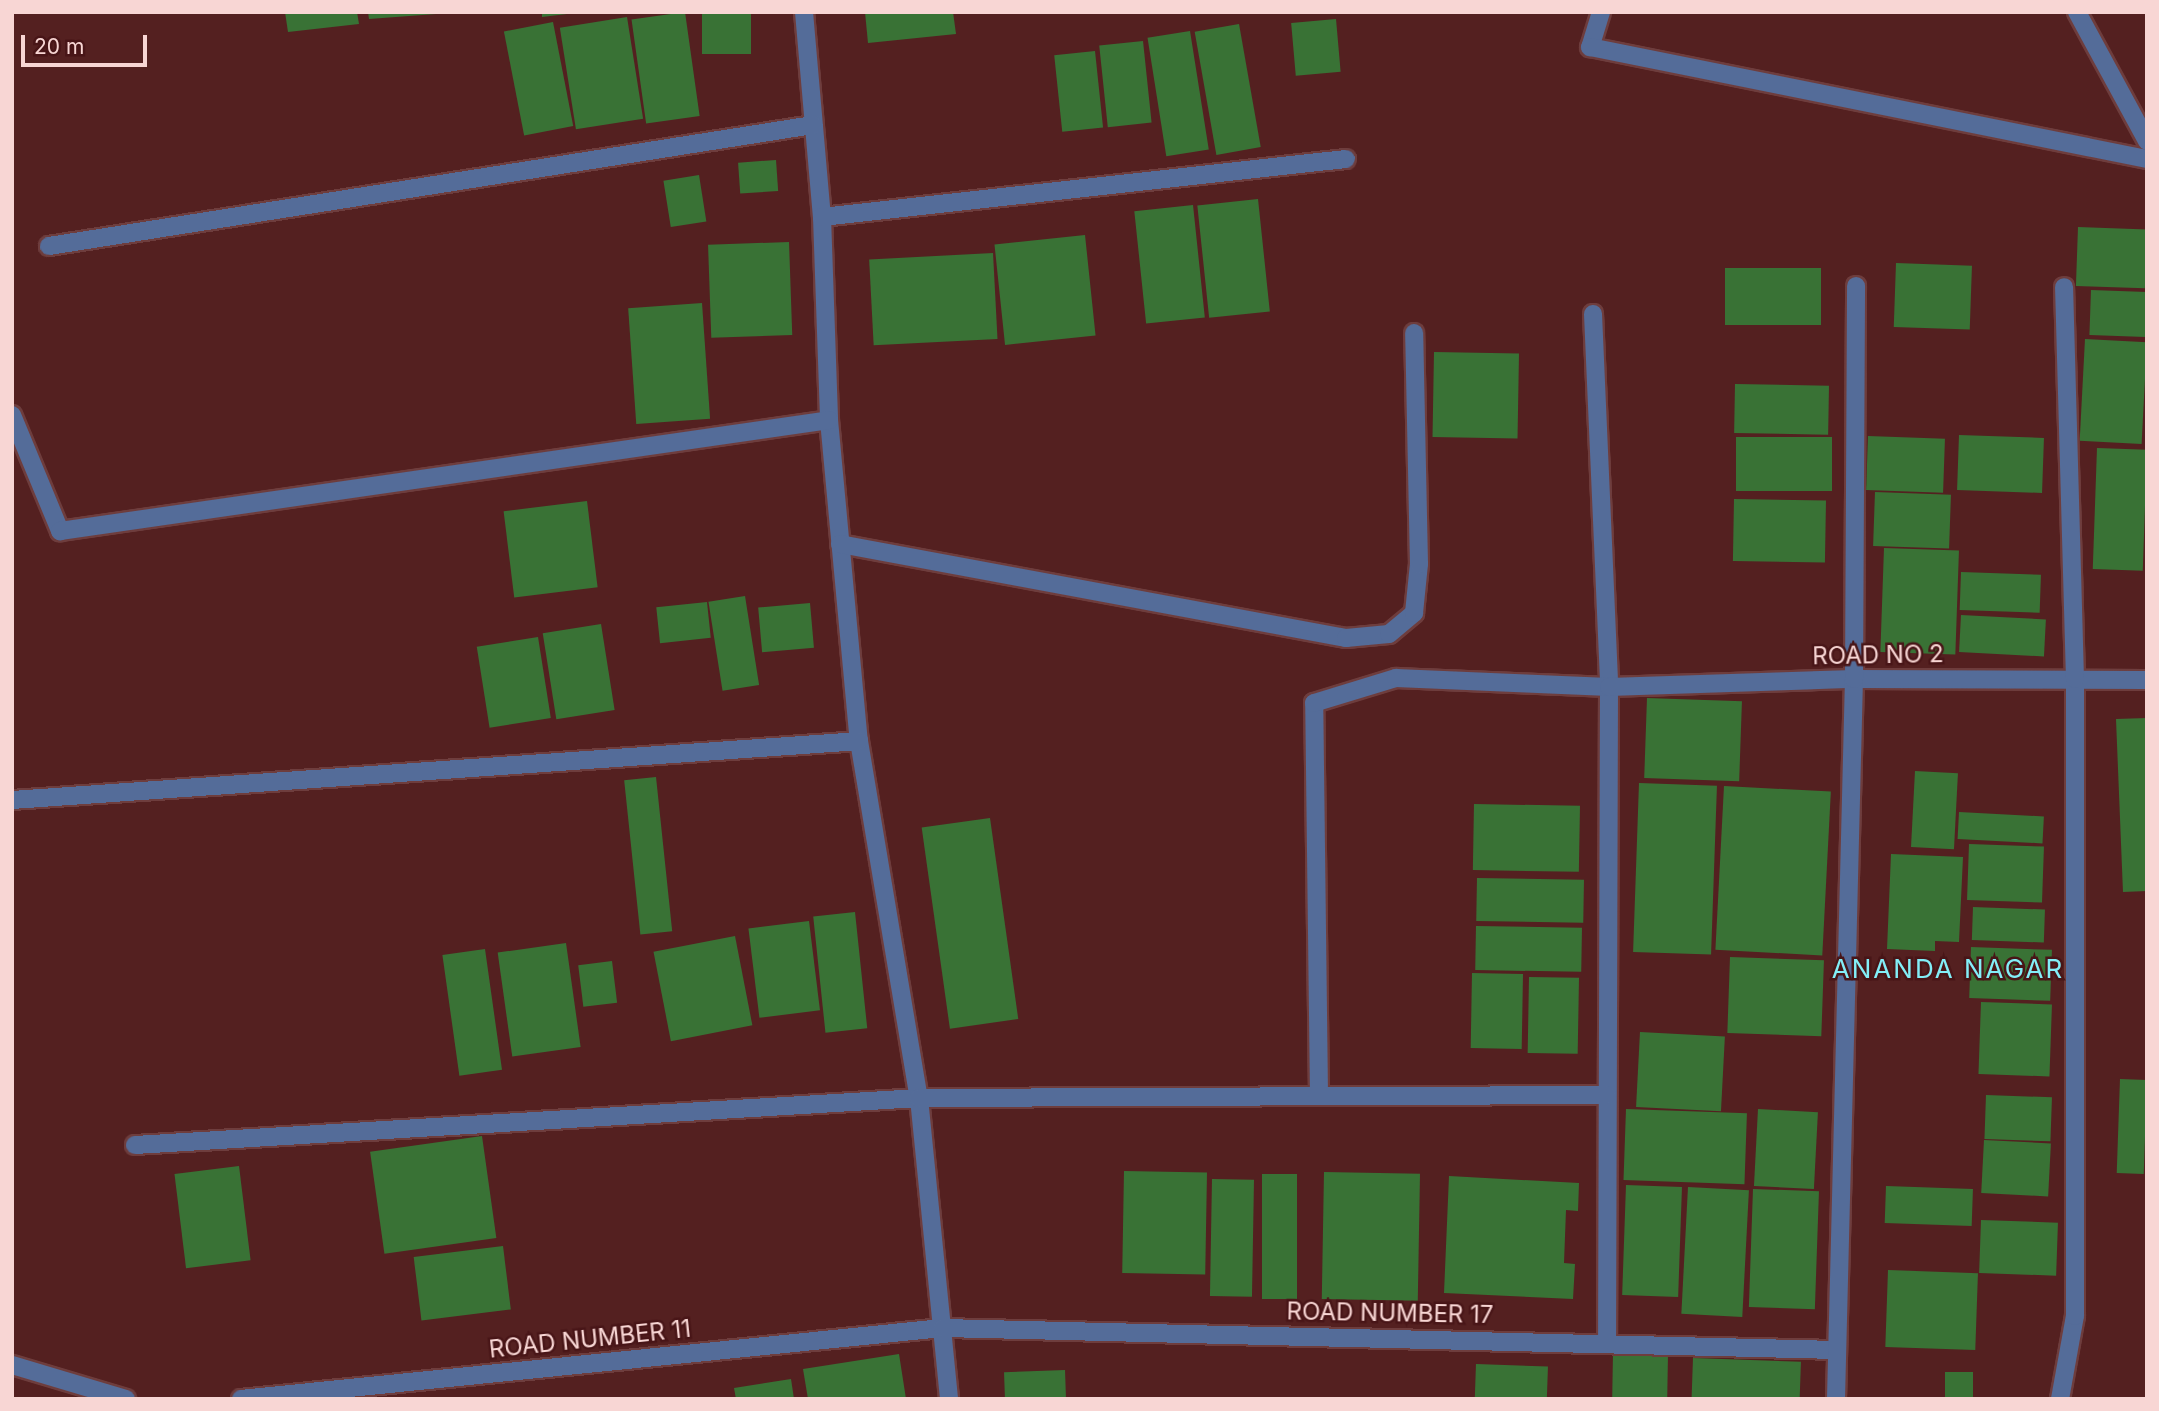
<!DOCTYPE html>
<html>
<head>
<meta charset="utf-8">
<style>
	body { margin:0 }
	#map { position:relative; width:2159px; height:1411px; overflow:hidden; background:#542020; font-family:Inter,sans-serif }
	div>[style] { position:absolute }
	.building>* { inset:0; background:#397235; transform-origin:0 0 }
	.roads { filter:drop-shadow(2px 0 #6e3d3d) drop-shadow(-2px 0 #6e3d3d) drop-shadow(0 2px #6e3d3d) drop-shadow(0 -2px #6e3d3d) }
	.service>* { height:18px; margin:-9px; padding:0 9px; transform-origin:9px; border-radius:9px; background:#546c99 }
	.minor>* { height:18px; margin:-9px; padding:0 9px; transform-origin:9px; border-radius:9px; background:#546c99 }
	span { translate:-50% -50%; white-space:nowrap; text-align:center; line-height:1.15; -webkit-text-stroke:5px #481517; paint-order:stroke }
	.street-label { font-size:24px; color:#f8d6d4 }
	.neighbourhood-label { font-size:26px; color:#83eef7; letter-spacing:2px }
	.frame { position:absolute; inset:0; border:14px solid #f8d6d4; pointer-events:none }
	.scale { position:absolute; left:21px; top:35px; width:126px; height:32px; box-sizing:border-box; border:4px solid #f8d6d4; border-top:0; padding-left:9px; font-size:21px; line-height:24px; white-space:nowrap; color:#f8d6d4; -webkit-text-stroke:5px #481517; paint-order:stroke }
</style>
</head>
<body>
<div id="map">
	<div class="building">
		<i style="clip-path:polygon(285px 12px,357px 12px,359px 24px,288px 32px)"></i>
		<i style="clip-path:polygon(368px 12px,436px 12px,436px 14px,369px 19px)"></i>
		<i style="clip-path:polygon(542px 12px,567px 12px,567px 14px,542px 17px)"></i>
		<i style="left:685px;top:12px;width:105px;height:54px;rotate:82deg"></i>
		<i style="left:702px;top:12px;width:49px;height:42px"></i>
		<i style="clip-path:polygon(865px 12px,953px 12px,956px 34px,868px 43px)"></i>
		<i style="left:627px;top:17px;width:103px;height:68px;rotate:81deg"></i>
		<i style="left:1336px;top:19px;width:53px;height:45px;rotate:85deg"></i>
		<i style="left:553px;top:22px;width:106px;height:50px;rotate:79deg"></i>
		<i style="left:1239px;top:24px;width:125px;height:45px;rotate:80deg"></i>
		<i style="left:1190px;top:31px;width:120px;height:43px;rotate:81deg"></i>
		<i style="left:1143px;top:41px;width:82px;height:44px;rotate:84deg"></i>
		<i style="left:1095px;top:51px;width:77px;height:41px;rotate:84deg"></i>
		<i style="left:776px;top:160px;width:31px;height:38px;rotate:86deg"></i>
		<i style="left:699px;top:175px;width:47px;height:36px;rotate:81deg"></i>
		<i style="left:1258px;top:199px;width:113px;height:61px;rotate:84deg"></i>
		<i style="left:1193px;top:205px;width:113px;height:59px;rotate:84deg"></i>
		<i style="left:2078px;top:227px;width:69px;height:59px;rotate:2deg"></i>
		<i style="left:1085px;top:235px;width:101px;height:91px;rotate:84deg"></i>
		<i style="left:789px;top:242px;width:93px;height:81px;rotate:88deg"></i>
		<i style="left:993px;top:253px;width:86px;height:124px;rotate:87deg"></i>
		<i style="left:1896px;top:263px;width:76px;height:64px;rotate:2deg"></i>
		<i style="left:1725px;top:268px;width:96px;height:57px"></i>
		<i style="left:2091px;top:290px;width:56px;height:45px;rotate:2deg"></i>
		<i style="left:702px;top:303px;width:116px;height:74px;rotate:86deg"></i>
		<i style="left:2085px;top:339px;width:62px;height:102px;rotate:3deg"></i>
		<i style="left:1434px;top:352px;width:85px;height:85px;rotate:1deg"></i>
		<i style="left:1735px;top:384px;width:94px;height:49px;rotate:1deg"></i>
		<i style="left:1959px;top:435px;width:85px;height:55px;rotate:2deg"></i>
		<i style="left:1868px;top:436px;width:77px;height:54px;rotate:2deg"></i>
		<i style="left:1736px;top:437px;width:96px;height:54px"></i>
		<i style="left:2097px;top:448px;width:50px;height:121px;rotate:2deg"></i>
		<i style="left:1875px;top:492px;width:76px;height:54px;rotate:2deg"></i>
		<i style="left:1734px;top:499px;width:92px;height:62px;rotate:1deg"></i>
		<i style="left:587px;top:501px;width:87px;height:84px;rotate:83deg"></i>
		<i style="left:1884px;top:548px;width:75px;height:104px;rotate:2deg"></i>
		<i style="left:1961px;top:572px;width:80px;height:38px;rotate:2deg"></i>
		<i style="left:745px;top:596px;width:90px;height:37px;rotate:81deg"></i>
		<i style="left:707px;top:602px;width:36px;height:51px;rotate:84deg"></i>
		<i style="left:810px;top:603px;width:45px;height:52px;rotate:85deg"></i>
		<i style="left:1961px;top:615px;width:85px;height:37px;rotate:3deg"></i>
		<i style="left:601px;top:624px;width:87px;height:59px;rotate:81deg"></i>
		<i style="left:538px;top:637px;width:82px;height:62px;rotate:81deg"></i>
		<i style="left:1647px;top:698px;width:95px;height:80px;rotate:2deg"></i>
		<i style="clip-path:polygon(2147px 718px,2147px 891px,2123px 892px,2116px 719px)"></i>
		<i style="left:1915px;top:771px;width:43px;height:76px;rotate:3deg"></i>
		<i style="left:656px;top:777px;width:155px;height:32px;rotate:84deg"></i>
		<i style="left:1639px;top:783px;width:78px;height:169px;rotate:2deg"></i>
		<i style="left:1724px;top:786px;width:107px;height:164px;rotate:3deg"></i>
		<i style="left:1474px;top:804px;width:106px;height:66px;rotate:1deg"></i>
		<i style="left:1959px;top:812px;width:85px;height:27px;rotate:3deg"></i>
		<i style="left:990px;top:818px;width:203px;height:69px;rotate:82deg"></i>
		<i style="left:1969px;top:844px;width:75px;height:56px;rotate:2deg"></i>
		<i style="clip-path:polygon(1891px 854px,1963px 857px,1959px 942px,1935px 941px,1935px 951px,1887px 949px)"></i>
		<i style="left:1477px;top:878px;width:107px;height:43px;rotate:1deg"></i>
		<i style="left:1973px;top:907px;width:72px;height:33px;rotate:2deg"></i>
		<i style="left:855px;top:912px;width:117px;height:42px;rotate:84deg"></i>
		<i style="left:809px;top:921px;width:90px;height:61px;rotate:83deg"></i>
		<i style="left:1476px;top:926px;width:106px;height:44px;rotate:1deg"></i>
		<i style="left:735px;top:936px;width:91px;height:83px;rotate:79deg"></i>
		<i style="left:566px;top:943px;width:105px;height:69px;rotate:82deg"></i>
		<i style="left:1971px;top:947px;width:81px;height:51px;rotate:2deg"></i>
		<i style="left:485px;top:949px;width:122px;height:43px;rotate:82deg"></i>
		<i style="left:1730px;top:957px;width:94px;height:76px;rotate:2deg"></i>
		<i style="left:612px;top:961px;width:42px;height:34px;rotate:83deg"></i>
		<i style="left:1472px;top:973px;width:51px;height:75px;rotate:1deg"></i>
		<i style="left:1529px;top:977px;width:50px;height:76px;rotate:1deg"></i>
		<i style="left:1981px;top:1002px;width:71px;height:72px;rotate:2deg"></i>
		<i style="left:1640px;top:1032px;width:85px;height:75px;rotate:3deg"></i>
		<i style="left:2120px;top:1079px;width:27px;height:94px;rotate:2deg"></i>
		<i style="left:1986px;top:1095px;width:66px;height:44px;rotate:2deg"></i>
		<i style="left:1626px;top:1109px;width:121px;height:71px;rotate:2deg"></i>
		<i style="left:1758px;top:1109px;width:60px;height:77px;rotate:3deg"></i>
		<i style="left:482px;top:1136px;width:103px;height:113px;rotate:82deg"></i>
		<i style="left:1984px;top:1140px;width:67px;height:53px;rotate:3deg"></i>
		<i style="left:239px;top:1166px;width:95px;height:65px;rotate:83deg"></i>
		<i style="left:1124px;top:1171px;width:83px;height:102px;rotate:1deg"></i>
		<i style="left:1324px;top:1172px;width:96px;height:127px;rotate:1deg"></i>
		<i style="left:1262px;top:1174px;width:35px;height:125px"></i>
		<i style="clip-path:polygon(1449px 1176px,1579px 1183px,1578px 1211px,1566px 1210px,1564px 1263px,1575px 1264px,1573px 1299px,1444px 1293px)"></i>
		<i style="left:1212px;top:1179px;width:42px;height:117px;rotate:1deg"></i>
		<i style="left:1626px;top:1185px;width:56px;height:110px;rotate:2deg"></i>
		<i style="left:1886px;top:1186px;width:87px;height:37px;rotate:2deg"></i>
		<i style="left:1688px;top:1187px;width:61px;height:127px;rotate:3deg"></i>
		<i style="left:1753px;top:1189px;width:66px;height:118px;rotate:2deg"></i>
		<i style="left:1981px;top:1220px;width:77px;height:53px;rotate:2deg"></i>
		<i style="left:503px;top:1246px;width:64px;height:90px;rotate:83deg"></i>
		<i style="left:1888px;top:1270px;width:90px;height:77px;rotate:2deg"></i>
		<i style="left:1613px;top:1353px;width:55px;height:46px;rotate:1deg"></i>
		<i style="clip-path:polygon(899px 1354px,906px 1399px,808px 1399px,803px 1369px)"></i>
		<i style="left:1693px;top:1358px;width:108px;height:41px;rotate:2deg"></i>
		<i style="left:1476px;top:1364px;width:72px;height:35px;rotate:2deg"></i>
		<i style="left:1065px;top:1370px;width:29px;height:61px;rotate:88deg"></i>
		<i style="left:1945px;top:1372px;width:28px;height:27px"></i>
		<i style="clip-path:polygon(791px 1379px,794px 1399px,736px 1399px,734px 1388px)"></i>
	</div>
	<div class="roads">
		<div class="service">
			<i style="left:1601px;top:12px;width:37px;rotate:107deg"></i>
			<i style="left:1590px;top:47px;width:568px;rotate:11.37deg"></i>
			<i style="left:2077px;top:12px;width:147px;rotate:61.5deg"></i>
		</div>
		<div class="minor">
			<i style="left:804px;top:12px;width:206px;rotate:85deg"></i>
			<i style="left:822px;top:217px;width:203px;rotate:88deg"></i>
			<i style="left:829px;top:420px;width:322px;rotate:84.7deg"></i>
			<i style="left:859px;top:741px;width:362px;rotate:80.5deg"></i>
			<i style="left:919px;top:1098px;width:302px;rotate:84.3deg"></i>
			<i style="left:822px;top:217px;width:527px;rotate:-6.32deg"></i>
			<i style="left:49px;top:246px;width:774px;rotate:-9deg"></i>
			<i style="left:1593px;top:314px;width:373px;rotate:87.5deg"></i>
			<i style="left:1609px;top:687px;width:655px;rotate:90.17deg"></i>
			<i style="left:12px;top:415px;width:126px;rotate:67.5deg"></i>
			<i style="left:60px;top:531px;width:777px;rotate:-8.21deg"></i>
			<i style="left:840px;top:544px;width:515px;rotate:10.52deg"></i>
			<i style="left:1346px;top:638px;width:43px;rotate:-5.3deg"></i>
			<i style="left:1389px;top:634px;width:33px;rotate:-40deg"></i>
			<i style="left:1414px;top:613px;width:49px;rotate:-84.2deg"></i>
			<i style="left:1419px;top:564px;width:231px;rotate:-91.2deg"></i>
			<i style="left:12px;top:800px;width:849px;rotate:-3.98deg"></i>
			<i style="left:1319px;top:1095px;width:392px;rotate:-90.7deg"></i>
			<i style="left:1314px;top:703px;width:86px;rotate:-17deg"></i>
			<i style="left:1396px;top:678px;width:213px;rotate:2.4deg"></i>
			<i style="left:1609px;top:687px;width:245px;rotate:-1.9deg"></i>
			<i style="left:1854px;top:679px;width:293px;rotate:0.2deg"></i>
			<i style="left:135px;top:1145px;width:785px;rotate:-3.43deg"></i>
			<i style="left:919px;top:1098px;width:688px;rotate:-0.25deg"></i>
			<i style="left:12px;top:1365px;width:119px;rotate:16.6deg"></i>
			<i style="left:241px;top:1399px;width:706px;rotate:-5.78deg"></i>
			<i style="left:943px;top:1328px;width:894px;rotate:1.41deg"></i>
			<i style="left:1836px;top:1399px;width:720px;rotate:-88.57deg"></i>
			<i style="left:1854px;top:679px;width:393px;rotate:-89.7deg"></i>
			<i style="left:2060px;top:1399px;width:84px;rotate:-79.8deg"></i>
			<i style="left:2075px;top:1316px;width:637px;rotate:-90deg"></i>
			<i style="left:2075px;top:679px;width:392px;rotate:-91.6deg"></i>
		</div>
	</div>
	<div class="street-label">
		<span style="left:1878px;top:655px;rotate:-1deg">ROAD NO 2</span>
		<span style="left:1390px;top:1313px;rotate:1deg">ROAD NUMBER 17</span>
		<span style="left:590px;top:1339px;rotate:-6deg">ROAD NUMBER 11</span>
	</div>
	<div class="neighbourhood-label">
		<span style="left:1948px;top:969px">ANANDA NAGAR</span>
	</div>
	<div class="frame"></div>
	<div class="scale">20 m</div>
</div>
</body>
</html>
